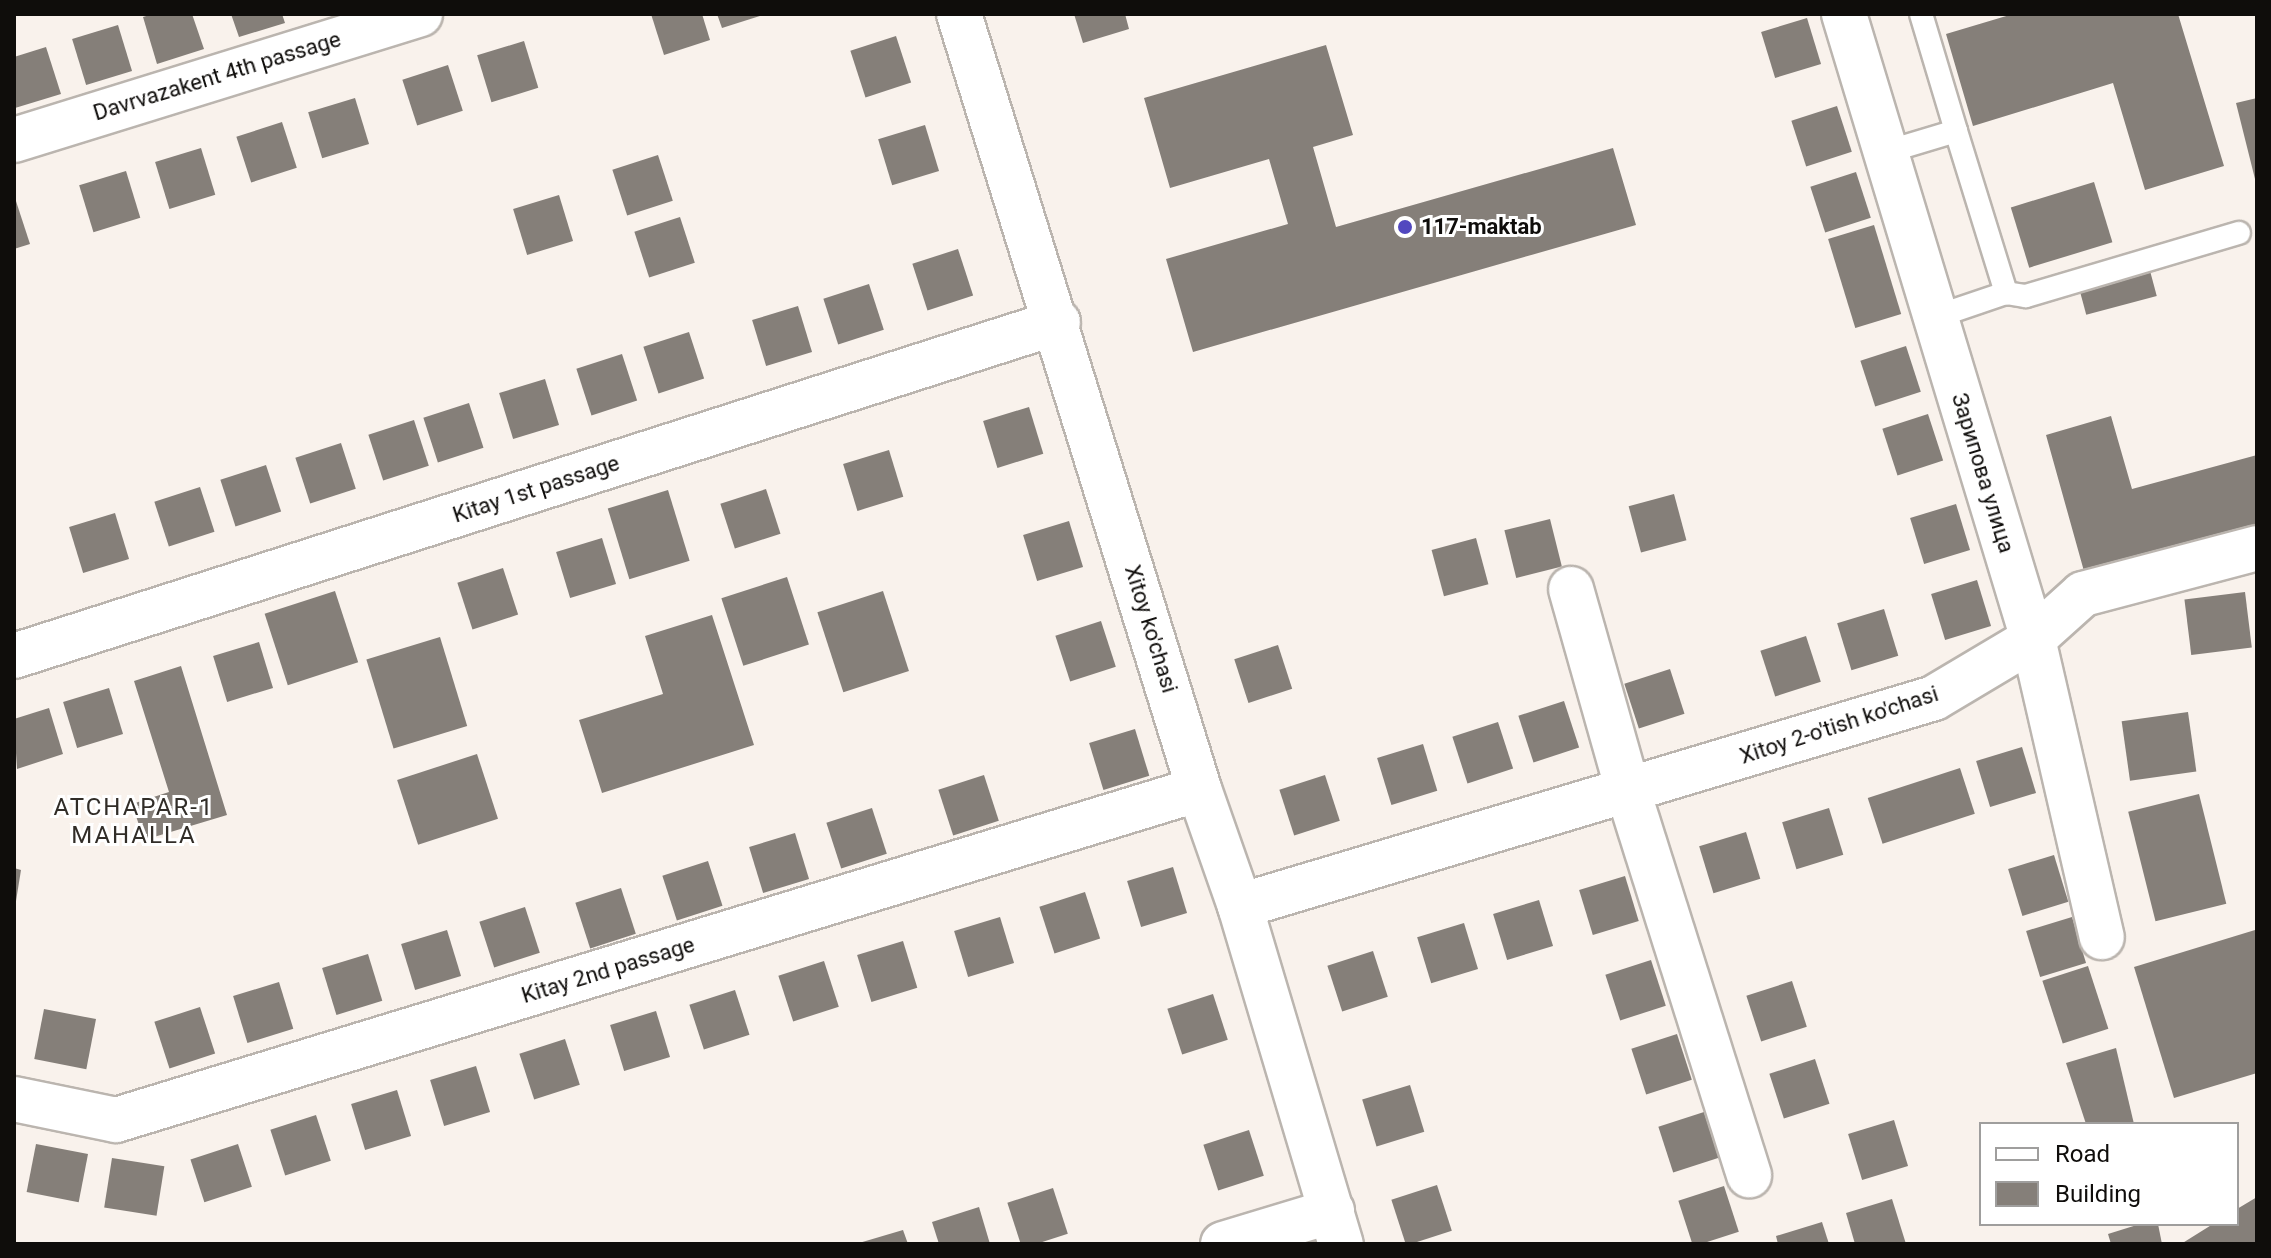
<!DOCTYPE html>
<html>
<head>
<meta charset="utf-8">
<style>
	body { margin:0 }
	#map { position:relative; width:2271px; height:1258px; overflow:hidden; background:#f9f2ec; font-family:Roboto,sans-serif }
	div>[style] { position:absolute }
	.building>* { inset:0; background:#857f79; transform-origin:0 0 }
	.roads { filter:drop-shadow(2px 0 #bbb5af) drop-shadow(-2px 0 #bbb5af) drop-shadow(0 2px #bbb5af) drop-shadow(0 -2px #bbb5af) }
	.service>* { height:22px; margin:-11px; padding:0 11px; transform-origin:11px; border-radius:11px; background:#fff }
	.minor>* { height:44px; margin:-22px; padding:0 22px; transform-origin:22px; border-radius:22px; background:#fff }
	.dots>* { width:22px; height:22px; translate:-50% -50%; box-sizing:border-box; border:4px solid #fff; border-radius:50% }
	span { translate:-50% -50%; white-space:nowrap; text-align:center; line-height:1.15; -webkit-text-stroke:6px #fff; paint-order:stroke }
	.street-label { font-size:22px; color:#0f0d0b }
	.poi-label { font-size:22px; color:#0f0d0b; font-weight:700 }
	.left { translate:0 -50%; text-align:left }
	.neighbourhood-label { font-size:24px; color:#312d28; letter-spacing:2px }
	.frame { position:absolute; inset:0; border:16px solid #0f0d0b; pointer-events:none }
	.legend { position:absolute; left:1979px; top:1122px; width:260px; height:104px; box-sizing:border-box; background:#fff; border:2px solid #9f9e9d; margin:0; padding:10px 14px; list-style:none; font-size:24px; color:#0f0d0b }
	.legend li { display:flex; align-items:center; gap:16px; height:40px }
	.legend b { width:40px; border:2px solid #9f9e9d }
</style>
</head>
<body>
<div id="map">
	<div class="building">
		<i style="clip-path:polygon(153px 14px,192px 14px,204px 49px,157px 64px,143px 17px)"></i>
		<i style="clip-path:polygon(231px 14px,282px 14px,285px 23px,239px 37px)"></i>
		<i style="clip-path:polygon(651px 14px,702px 14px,710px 40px,664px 55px)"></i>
		<i style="clip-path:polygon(717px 14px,763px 14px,763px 15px,722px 28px)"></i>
		<i style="clip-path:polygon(1074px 14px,1125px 14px,1129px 29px,1083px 43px)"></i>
		<i style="clip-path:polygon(2013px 14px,2178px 14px,2224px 166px,2145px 190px,2113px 83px,1973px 126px,1946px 34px)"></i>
		<i style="left:1807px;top:18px;width:48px;height:48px;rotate:73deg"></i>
		<i style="left:118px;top:25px;width:48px;height:48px;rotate:73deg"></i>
		<i style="left:896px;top:36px;width:49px;height:48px;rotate:72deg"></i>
		<i style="left:524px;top:41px;width:49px;height:49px;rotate:73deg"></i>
		<i style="clip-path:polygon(1326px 45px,1353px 135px,1313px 147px,1336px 227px,1613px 148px,1636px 225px,1193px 352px,1166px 259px,1288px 224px,1269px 159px,1170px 188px,1144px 98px)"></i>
		<i style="clip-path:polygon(46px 47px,61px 94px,15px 108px,14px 57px)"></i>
		<i style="left:448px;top:65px;width:48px;height:48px;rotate:72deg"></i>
		<i style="left:355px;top:98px;width:48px;height:49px;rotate:73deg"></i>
		<i style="clip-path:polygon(2257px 98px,2257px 183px,2256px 183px,2236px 103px)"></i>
		<i style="left:1837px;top:106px;width:48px;height:48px;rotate:72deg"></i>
		<i style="left:282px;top:122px;width:48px;height:48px;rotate:72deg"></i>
		<i style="left:925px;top:125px;width:48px;height:49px;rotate:73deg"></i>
		<i style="left:201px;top:148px;width:49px;height:48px;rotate:73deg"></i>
		<i style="left:658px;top:155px;width:48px;height:48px;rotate:72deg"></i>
		<i style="left:126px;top:171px;width:49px;height:49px;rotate:73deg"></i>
		<i style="left:1856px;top:172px;width:48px;height:48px;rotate:72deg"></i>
		<i style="left:2094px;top:182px;width:63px;height:87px;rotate:73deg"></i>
		<i style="clip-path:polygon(14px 195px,30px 244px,14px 249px)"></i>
		<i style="left:559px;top:195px;width:48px;height:48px;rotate:73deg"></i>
		<i style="left:680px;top:217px;width:48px;height:48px;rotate:72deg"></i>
		<i style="left:1874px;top:225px;width:93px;height:48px;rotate:73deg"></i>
		<i style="left:958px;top:249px;width:49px;height:48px;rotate:72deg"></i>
		<i style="left:2149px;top:267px;width:30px;height:73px;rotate:75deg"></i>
		<i style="left:869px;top:284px;width:48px;height:48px;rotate:72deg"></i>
		<i style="left:798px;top:306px;width:48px;height:48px;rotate:73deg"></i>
		<i style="left:689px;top:332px;width:49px;height:48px;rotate:72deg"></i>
		<i style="left:1906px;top:346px;width:48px;height:48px;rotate:72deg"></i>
		<i style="left:622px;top:354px;width:49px;height:48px;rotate:72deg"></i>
		<i style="left:545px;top:379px;width:48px;height:48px;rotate:73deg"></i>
		<i style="left:469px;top:403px;width:47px;height:48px;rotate:72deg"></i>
		<i style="left:1029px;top:407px;width:49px;height:48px;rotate:73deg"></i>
		<i style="left:1928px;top:414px;width:49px;height:48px;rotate:72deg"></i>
		<i style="clip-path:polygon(2111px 416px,2132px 489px,2257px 455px,2257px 534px,2087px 582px,2046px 435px)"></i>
		<i style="left:414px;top:420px;width:48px;height:48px;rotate:72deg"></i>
		<i style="left:341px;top:443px;width:48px;height:48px;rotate:72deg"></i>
		<i style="left:889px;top:450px;width:49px;height:48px;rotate:73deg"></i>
		<i style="left:266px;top:465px;width:49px;height:48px;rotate:72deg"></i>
		<i style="left:200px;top:487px;width:47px;height:48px;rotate:72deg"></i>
		<i style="left:766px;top:489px;width:47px;height:48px;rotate:72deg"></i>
		<i style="left:668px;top:490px;width:74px;height:63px;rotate:73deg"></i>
		<i style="left:1674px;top:494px;width:48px;height:47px;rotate:75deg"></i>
		<i style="left:1956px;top:504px;width:48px;height:48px;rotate:73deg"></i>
		<i style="left:115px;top:513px;width:48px;height:48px;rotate:73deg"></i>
		<i style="left:1550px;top:519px;width:49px;height:47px;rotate:76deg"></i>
		<i style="left:1069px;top:521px;width:48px;height:48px;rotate:73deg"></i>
		<i style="left:602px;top:538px;width:48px;height:48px;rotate:73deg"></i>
		<i style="left:1476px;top:538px;width:48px;height:46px;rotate:75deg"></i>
		<i style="left:503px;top:568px;width:49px;height:48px;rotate:72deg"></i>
		<i style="left:787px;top:577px;width:71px;height:69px;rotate:72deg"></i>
		<i style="left:1977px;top:580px;width:48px;height:48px;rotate:73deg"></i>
		<i style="left:335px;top:591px;width:75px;height:74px;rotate:72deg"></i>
		<i style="left:883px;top:591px;width:84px;height:69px;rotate:72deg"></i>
		<i style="left:2245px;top:592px;width:56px;height:61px;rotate:83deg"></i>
		<i style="left:1884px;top:609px;width:49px;height:49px;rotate:73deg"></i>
		<i style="clip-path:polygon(712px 615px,754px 745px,602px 793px,579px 720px,663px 694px,645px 636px)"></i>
		<i style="left:1101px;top:621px;width:48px;height:48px;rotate:72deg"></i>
		<i style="left:1806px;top:636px;width:48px;height:48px;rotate:72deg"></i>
		<i style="left:440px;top:637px;width:93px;height:77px;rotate:73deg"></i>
		<i style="left:259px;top:642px;width:48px;height:48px;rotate:73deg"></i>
		<i style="left:1278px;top:645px;width:46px;height:46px;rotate:72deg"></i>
		<i style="clip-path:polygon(181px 666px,227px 815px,144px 840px,132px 804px,169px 792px,134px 681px)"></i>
		<i style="left:1670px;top:669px;width:47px;height:48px;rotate:72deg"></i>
		<i style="left:109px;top:688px;width:48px;height:48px;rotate:73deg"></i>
		<i style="left:1564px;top:701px;width:49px;height:48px;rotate:72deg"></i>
		<i style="clip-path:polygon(49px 708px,63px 754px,17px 769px,14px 719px)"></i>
		<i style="left:2188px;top:712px;width:60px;height:67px;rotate:82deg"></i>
		<i style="left:1498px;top:722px;width:49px;height:48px;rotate:72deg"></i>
		<i style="left:1135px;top:729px;width:49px;height:48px;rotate:73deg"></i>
		<i style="left:1423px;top:744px;width:49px;height:48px;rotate:73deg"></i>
		<i style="left:2022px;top:747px;width:48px;height:48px;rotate:73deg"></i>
		<i style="left:477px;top:754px;width:68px;height:84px;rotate:72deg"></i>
		<i style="left:1960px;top:768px;width:48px;height:97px;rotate:72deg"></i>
		<i style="left:984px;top:775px;width:48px;height:48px;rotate:72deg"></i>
		<i style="left:1325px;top:775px;width:48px;height:48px;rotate:72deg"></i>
		<i style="left:2199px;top:794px;width:113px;height:73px;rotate:76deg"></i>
		<i style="left:872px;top:808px;width:48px;height:48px;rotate:72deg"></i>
		<i style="left:1829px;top:808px;width:49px;height:49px;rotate:73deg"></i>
		<i style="left:1746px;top:832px;width:49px;height:49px;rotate:73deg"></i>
		<i style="left:795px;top:833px;width:48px;height:48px;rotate:73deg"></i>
		<i style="left:2054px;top:855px;width:49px;height:48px;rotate:73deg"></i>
		<i style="left:708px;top:861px;width:47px;height:48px;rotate:72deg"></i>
		<i style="left:1173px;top:867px;width:48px;height:48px;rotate:73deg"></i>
		<i style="clip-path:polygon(14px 868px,21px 870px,16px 901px,14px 901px)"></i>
		<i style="left:1625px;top:876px;width:47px;height:48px;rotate:73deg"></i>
		<i style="left:621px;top:888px;width:48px;height:48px;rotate:72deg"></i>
		<i style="left:1085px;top:892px;width:49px;height:48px;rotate:72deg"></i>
		<i style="left:1539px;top:900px;width:48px;height:48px;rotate:73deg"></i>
		<i style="left:525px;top:907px;width:48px;height:48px;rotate:72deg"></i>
		<i style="left:1000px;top:917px;width:48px;height:48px;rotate:73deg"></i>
		<i style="left:2072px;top:917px;width:48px;height:48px;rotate:73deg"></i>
		<i style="left:1464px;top:923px;width:48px;height:49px;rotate:73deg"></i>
		<i style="left:447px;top:930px;width:48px;height:48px;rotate:73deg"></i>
		<i style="clip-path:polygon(2255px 930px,2257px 1073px,2174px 1098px,2134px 967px)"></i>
		<i style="left:903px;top:941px;width:49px;height:48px;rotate:73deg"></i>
		<i style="left:1373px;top:951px;width:48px;height:48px;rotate:72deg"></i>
		<i style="left:368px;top:954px;width:49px;height:48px;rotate:73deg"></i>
		<i style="left:1651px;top:960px;width:48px;height:48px;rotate:72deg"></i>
		<i style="left:824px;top:961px;width:48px;height:48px;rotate:72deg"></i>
		<i style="left:2088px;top:966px;width:66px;height:48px;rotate:72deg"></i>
		<i style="left:1792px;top:981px;width:48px;height:48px;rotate:72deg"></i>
		<i style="left:279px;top:982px;width:49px;height:48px;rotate:73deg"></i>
		<i style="left:735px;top:990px;width:47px;height:48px;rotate:72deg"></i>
		<i style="left:1213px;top:994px;width:48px;height:48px;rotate:72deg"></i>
		<i style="left:200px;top:1007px;width:49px;height:48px;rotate:72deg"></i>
		<i style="left:44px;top:1009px;width:53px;height:51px;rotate:11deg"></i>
		<i style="left:656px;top:1011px;width:48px;height:48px;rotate:73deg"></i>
		<i style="left:1677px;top:1034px;width:48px;height:48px;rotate:72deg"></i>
		<i style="left:565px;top:1039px;width:48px;height:48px;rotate:72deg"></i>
		<i style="clip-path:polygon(2116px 1048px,2134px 1124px,2086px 1124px,2066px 1063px)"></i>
		<i style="left:1815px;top:1059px;width:47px;height:48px;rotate:72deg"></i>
		<i style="left:476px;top:1066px;width:48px;height:48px;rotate:73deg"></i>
		<i style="left:1410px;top:1085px;width:49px;height:50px;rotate:73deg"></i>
		<i style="left:397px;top:1090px;width:48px;height:48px;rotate:73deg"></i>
		<i style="left:1704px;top:1112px;width:48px;height:48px;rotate:72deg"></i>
		<i style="left:316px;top:1115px;width:48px;height:48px;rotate:72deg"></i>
		<i style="left:1894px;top:1120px;width:48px;height:48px;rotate:73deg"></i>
		<i style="left:1249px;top:1130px;width:48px;height:48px;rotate:72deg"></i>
		<i style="left:36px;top:1144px;width:53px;height:49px;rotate:11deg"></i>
		<i style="left:238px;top:1144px;width:45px;height:50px;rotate:72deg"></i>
		<i style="left:112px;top:1158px;width:53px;height:50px;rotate:9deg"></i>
		<i style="left:1437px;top:1185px;width:48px;height:48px;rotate:72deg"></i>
		<i style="left:1724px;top:1186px;width:48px;height:48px;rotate:72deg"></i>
		<i style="left:1053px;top:1188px;width:48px;height:48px;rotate:72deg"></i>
		<i style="clip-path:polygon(2257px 1197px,2257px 1244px,2181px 1244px,2213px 1224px,2237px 1224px,2237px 1209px)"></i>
		<i style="clip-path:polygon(1892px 1199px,1906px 1244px,1855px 1244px,1846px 1213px)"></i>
		<i style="clip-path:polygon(979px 1207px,990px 1244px,939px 1244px,932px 1222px)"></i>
		<i style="clip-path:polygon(1822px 1222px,1829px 1244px,1778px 1244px,1776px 1236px)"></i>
		<i style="clip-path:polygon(2140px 1224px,2158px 1224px,2162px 1244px,2111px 1244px,2108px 1234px)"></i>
		<i style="clip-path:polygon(903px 1230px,908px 1244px,859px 1244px,859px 1243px)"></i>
	</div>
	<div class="roads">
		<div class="service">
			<i style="left:1921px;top:14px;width:122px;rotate:73.3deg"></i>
			<i style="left:1886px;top:152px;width:73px;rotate:-16.7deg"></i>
			<i style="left:1956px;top:131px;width:170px;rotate:72.8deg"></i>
			<i style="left:2006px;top:293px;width:20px;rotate:9deg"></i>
			<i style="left:2026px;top:296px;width:222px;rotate:-16.5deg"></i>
			<i style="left:1935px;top:317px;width:75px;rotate:-18.7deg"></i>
		</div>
		<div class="minor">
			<i style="left:959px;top:14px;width:811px;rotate:72.79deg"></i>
			<i style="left:1199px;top:789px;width:124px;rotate:70.7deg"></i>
			<i style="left:1240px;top:906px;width:353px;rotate:73.4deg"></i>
			<i style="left:1844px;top:14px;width:653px;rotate:73.17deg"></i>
			<i style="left:2033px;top:639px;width:306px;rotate:77deg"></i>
			<i style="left:14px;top:140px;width:425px;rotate:-17.2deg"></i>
			<i style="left:1571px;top:589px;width:210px;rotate:74.2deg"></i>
			<i style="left:1628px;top:791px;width:403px;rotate:72.5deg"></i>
			<i style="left:14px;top:656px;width:1096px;rotate:-17.74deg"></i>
			<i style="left:1240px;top:906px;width:724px;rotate:-16.68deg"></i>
			<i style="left:1934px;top:698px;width:115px;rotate:-30.8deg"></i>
			<i style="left:2033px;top:639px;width:67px;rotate:-42deg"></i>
			<i style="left:2083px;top:594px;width:180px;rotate:-14.8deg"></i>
			<i style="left:14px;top:1099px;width:104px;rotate:11.6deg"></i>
			<i style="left:116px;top:1120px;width:1132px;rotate:-16.99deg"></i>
			<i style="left:1223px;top:1244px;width:114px;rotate:-16.8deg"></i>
		</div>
	</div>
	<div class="dots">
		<i style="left:1405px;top:227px;background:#5248bf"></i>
	</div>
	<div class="street-label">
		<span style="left:217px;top:76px;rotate:-17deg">Davrvazakent 4th passage</span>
		<span style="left:1983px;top:473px;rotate:73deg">Зарипова улица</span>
		<span style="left:536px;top:489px;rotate:-18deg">Kitay 1st passage</span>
		<span style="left:1151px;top:629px;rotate:73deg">Xitoy ko'chasi</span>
		<span style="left:1839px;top:725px;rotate:-18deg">Xitoy 2-o'tish ko'chasi</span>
		<span style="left:608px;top:970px;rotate:-17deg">Kitay 2nd passage</span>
	</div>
	<div class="poi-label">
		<span class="left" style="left:1421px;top:227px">117-maktab</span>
	</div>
	<div class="neighbourhood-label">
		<span style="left:134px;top:822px">ATCHAPAR-1<br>MAHALLA</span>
	</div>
	<div class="frame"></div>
	<ul class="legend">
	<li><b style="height:10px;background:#fff"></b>Road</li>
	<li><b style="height:22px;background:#857f79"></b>Building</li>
	</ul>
</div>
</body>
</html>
